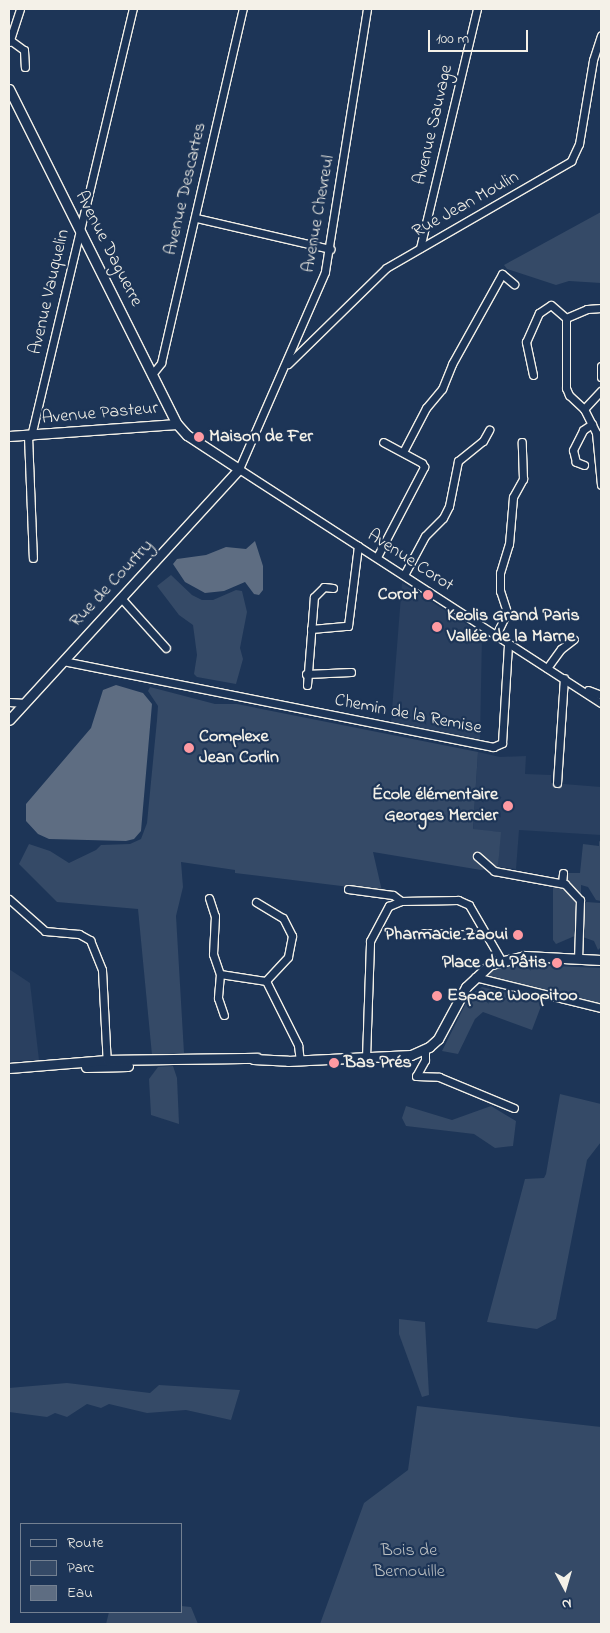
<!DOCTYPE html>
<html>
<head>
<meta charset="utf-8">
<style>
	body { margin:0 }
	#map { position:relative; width:610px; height:1633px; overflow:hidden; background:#1d3557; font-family:"Indie Flower",sans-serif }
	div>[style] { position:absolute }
	.built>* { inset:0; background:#2a4060 }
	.green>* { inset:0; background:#354a67 }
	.water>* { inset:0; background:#5e6d82 }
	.roads { filter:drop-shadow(1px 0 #f4f1e8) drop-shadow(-1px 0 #f4f1e8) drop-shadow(0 1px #f4f1e8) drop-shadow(0 -1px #f4f1e8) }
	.street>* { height:7px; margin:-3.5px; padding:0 3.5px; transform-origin:3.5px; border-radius:3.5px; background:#1d3557 }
	.secondary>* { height:9px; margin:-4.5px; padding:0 4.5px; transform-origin:4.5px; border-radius:4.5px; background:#1d3557 }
	.dots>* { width:14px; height:14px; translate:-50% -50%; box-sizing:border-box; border:2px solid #1d3557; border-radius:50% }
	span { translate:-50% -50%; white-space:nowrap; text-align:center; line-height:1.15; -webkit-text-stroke:4.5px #1d3557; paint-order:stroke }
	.street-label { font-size:18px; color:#f4f1e8 }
	.poi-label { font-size:18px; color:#f4f1e8; font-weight:700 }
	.left { translate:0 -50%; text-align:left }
	.right { translate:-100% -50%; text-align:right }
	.park-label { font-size:18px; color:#bbbfc1 }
	.frame { position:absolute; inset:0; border:10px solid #f4f1e8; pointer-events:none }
	.legend { position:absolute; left:20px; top:1523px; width:162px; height:90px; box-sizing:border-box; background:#1d3557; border:1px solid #738091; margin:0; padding:6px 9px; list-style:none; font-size:15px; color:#f4f1e8 }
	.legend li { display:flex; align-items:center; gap:10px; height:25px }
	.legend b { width:25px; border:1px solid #738091 }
	.north { position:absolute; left:540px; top:1563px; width:50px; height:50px; -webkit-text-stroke:4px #1d3557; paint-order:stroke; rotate:174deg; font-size:14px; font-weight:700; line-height:20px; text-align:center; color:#f4f1e8 }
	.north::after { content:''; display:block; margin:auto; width:18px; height:22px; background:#f4f1e8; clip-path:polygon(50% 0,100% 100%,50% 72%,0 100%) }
	.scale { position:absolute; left:428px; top:30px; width:100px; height:22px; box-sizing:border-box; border:2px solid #f4f1e8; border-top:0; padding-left:6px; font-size:15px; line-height:18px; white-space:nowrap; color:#f4f1e8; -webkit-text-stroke:4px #1d3557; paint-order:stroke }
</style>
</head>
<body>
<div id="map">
	<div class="built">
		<i style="clip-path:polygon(402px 583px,482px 634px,480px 740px,391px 723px)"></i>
		<i style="clip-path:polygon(478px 752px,500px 757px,526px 756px,525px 774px,551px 775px,551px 783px,601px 787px,601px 835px,519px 830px,516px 869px,498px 867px,500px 832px,473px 830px)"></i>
		<i style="clip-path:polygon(9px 969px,30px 983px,39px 1060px,9px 1061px)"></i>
	</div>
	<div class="green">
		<i style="clip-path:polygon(601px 212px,601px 283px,569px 281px,556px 285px,507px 269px,504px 265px)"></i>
		<i style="clip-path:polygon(171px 575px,192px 595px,202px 600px,213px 600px,236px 590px,242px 591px,247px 612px,240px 648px,243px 659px,236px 684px,197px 677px,194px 674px,197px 655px,193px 625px,179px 615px,157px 586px)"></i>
		<i style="clip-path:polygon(150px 687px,215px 704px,237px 704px,478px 752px,473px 829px,501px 832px,498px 867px,481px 870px,373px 852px,382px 891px,235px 873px,235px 870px,181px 862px,183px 887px,176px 916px,184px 1053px,152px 1055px,138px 909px,57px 902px,19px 864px,29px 844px,50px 851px,69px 863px,96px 850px,101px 845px,130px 844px,141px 839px,147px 823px,157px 720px,158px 706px,148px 691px)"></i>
		<i style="clip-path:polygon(599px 841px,601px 842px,601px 901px,596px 900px,588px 887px,581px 885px,581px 895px,578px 896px,565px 882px,565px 873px,580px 873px,583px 844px,599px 846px)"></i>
		<i style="clip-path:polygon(553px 883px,562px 884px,575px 898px,578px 907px,577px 935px,556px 944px,553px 940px)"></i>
		<i style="clip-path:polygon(586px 902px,601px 903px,601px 947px,598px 950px,594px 941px,580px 936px,582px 907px)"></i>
		<i style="clip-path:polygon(510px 964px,601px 968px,601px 1005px,484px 976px,501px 965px)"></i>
		<i style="clip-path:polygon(482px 987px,543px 1001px,532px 1030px,483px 1012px,475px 1019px,458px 1054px,442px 1051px,470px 995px)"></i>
		<i style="clip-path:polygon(173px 1066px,177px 1078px,179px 1124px,151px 1115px,149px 1079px,158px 1067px)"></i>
		<i style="clip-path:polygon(560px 1094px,601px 1104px,601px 1142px,587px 1160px,556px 1319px,537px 1329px,487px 1322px,525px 1179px,544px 1178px,546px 1174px)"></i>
		<i style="clip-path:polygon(406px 1106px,452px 1120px,491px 1106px,516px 1121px,513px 1146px,495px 1148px,474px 1134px,406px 1126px,402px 1118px)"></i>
		<i style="clip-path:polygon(399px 1319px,425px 1322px,429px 1395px,422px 1397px,399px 1334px)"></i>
		<i style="clip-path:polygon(67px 1383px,150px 1393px,159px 1385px,240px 1390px,231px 1420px,186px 1410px,147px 1413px,109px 1404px,101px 1408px,87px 1404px,67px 1417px,55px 1413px,47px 1417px,9px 1412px,9px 1388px)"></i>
		<i style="clip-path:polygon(417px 1406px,601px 1427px,601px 1624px,320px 1624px,364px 1503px,408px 1470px)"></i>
		<i style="clip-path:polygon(181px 1606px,191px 1607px,198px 1624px,106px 1624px,109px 1612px,181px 1612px)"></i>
	</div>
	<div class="water">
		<i style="clip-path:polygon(255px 541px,263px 566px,263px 590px,259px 595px,254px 594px,245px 582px,224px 591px,205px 593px,185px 582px,173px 564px,177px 559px,206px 555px,226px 547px,246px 549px)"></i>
		<i style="clip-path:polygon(116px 685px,143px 693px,152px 704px,141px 831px,134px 839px,126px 841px,49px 839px,38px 834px,26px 821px,26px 804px,91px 728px,103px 690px)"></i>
	</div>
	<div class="roads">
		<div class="street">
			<i style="left:20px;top:9px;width:33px;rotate:108deg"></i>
			<i style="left:10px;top:40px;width:17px;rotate:36deg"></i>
			<i style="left:24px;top:50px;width:17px;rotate:87deg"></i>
			<i style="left:367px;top:9px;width:266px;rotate:99.1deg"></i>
			<i style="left:325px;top:272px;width:215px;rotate:113.6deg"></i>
			<i style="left:239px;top:469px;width:431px;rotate:32.9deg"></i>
			<i style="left:196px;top:218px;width:138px;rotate:13deg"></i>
			<i style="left:420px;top:248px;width:246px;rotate:-76.6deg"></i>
			<i style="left:566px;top:318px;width:23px;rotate:-23deg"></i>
			<i style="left:587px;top:309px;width:14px;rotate:-4deg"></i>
			<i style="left:288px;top:364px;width:137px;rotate:-44.4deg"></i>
			<i style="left:386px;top:268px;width:214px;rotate:-30deg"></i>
			<i style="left:571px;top:161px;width:19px;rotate:-65deg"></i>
			<i style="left:579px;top:144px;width:85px;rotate:-80.5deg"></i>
			<i style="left:593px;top:60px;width:26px;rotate:-72deg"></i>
			<i style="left:601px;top:366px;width:11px;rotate:90deg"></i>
			<i style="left:153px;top:373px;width:13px;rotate:-51deg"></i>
			<i style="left:161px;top:363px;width:363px;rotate:-77deg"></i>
			<i style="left:533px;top:375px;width:34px;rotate:-102deg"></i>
			<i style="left:526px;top:342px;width:32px;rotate:-66deg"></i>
			<i style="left:539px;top:313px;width:14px;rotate:-34deg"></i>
			<i style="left:551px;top:305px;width:20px;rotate:41deg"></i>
			<i style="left:566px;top:318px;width:70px;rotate:90deg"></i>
			<i style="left:566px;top:388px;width:8px;rotate:67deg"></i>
			<i style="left:569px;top:395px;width:21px;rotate:43deg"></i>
			<i style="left:584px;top:409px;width:27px;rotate:63deg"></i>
			<i style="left:596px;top:433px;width:52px;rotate:84.5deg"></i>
			<i style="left:584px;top:409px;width:25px;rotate:-47deg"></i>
			<i style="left:28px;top:436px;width:122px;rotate:87.7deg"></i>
			<i style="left:31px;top:436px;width:439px;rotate:-76.6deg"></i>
			<i style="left:403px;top:452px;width:50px;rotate:-62.4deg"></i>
			<i style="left:426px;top:408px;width:25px;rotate:-50deg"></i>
			<i style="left:442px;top:389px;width:27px;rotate:-68deg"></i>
			<i style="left:452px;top:364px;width:103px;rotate:-60.9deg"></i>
			<i style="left:502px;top:274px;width:16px;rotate:40deg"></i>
			<i style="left:584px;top:465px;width:9px;rotate:-159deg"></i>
			<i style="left:576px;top:462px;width:12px;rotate:-104deg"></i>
			<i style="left:573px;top:450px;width:22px;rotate:-63deg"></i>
			<i style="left:583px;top:430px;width:11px;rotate:-34deg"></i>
			<i style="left:377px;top:557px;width:102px;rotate:-62.4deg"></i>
			<i style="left:424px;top:467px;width:4px;rotate:-117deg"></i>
			<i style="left:422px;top:463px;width:44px;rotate:-151.7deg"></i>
			<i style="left:404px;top:575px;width:44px;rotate:-61.7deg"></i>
			<i style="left:425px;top:536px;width:25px;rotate:-45deg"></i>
			<i style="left:443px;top:518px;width:13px;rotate:-63deg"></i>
			<i style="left:449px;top:506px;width:46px;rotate:-78.7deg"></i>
			<i style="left:458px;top:461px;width:32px;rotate:-39deg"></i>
			<i style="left:483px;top:441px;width:13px;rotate:-61deg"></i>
			<i style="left:121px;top:598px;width:67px;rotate:48deg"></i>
			<i style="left:311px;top:629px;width:37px;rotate:-5deg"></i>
			<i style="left:348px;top:626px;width:81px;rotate:-82.9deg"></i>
			<i style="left:496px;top:635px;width:25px;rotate:-64deg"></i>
			<i style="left:507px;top:612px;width:22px;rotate:-108deg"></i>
			<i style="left:500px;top:591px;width:18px;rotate:-90deg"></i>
			<i style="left:500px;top:573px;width:30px;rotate:-73deg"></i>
			<i style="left:509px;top:544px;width:47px;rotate:-85.1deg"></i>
			<i style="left:513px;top:497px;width:21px;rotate:-61deg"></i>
			<i style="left:523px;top:479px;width:37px;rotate:-92deg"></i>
			<i style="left:63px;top:661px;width:439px;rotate:11.3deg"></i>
			<i style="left:493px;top:747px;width:10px;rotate:-24deg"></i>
			<i style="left:502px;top:743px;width:99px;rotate:-86.5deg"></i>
			<i style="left:547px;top:668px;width:24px;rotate:-54deg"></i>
			<i style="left:561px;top:649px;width:16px;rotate:-38deg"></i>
			<i style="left:306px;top:674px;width:45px;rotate:-2.5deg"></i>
			<i style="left:307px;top:685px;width:88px;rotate:-85.5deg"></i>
			<i style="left:314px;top:597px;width:14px;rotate:-45deg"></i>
			<i style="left:324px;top:587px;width:9px;rotate:6deg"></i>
			<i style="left:588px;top:690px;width:14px;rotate:21deg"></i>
			<i style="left:9px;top:702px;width:16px;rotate:4deg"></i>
			<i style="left:557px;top:783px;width:105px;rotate:-86.2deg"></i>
			<i style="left:477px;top:856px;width:23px;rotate:41deg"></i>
			<i style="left:494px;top:871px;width:72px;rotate:10.4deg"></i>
			<i style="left:565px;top:884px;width:22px;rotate:47deg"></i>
			<i style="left:580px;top:900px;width:59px;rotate:91.9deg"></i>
			<i style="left:562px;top:883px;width:10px;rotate:-84deg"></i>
			<i style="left:348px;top:889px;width:45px;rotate:7.6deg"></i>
			<i style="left:393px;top:895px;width:10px;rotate:37deg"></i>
			<i style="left:209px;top:898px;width:19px;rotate:72deg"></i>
			<i style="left:215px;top:916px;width:38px;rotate:93deg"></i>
			<i style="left:213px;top:954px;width:21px;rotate:71deg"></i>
			<i style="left:220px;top:974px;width:24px;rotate:95deg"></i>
			<i style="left:218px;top:998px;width:18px;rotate:71deg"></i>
			<i style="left:9px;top:899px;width:48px;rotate:41.6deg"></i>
			<i style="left:45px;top:931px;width:34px;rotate:5deg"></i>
			<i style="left:79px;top:934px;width:13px;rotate:29deg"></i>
			<i style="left:90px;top:940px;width:32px;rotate:68deg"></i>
			<i style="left:102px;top:970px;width:94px;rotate:87deg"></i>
			<i style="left:256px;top:902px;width:31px;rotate:31deg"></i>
			<i style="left:283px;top:918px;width:20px;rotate:63deg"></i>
			<i style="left:292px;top:936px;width:21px;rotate:101deg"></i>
			<i style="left:288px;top:957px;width:33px;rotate:133deg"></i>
			<i style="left:424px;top:933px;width:61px;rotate:1.9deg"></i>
			<i style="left:220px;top:974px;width:47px;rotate:8.7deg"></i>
			<i style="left:475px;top:977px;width:130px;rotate:13.8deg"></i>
			<i style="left:266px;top:981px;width:72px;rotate:63.4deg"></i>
			<i style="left:298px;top:1045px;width:16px;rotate:83deg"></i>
			<i style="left:425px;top:1050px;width:10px;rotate:90deg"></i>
			<i style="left:425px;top:1060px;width:18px;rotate:119deg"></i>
			<i style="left:416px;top:1076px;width:23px;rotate:2deg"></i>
			<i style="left:439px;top:1077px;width:81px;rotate:22.5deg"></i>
			<i style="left:366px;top:1058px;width:117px;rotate:-88deg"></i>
			<i style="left:370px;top:941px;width:40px;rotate:-62deg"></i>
			<i style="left:389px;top:906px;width:13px;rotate:-23deg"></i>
			<i style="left:401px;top:901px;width:57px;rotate:-1deg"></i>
			<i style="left:458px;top:900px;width:12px;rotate:24deg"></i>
			<i style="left:469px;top:905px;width:64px;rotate:59.8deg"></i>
		</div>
		<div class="secondary">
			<i style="left:9px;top:41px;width:1px;rotate:-45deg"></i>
			<i style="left:9px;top:89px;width:375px;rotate:63.4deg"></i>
			<i style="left:177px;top:424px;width:15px;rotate:48deg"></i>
			<i style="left:187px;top:435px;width:62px;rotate:33.2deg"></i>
			<i style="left:239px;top:469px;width:340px;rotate:132.5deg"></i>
			<i style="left:9px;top:436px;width:168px;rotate:-4.1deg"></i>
			<i style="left:253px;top:1059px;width:35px;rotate:3deg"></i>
			<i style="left:288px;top:1061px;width:123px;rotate:-2.8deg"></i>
			<i style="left:411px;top:1055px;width:20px;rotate:-24deg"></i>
			<i style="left:429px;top:1047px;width:12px;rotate:-42deg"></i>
			<i style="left:438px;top:1039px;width:59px;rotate:-61.7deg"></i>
			<i style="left:466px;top:987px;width:34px;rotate:-43deg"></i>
			<i style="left:491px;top:964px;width:35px;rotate:-13deg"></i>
			<i style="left:525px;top:956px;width:76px;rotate:3deg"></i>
			<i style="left:86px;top:1067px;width:42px;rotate:-1.4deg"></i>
			<i style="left:9px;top:1068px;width:98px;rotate:-4.7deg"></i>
			<i style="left:107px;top:1060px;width:150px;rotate:-0.8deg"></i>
		</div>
	</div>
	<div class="dots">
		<i style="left:199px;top:437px;background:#ff9aa2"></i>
		<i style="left:428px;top:595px;background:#ff9aa2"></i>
		<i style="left:437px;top:627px;background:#ff9aa2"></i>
		<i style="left:189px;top:748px;background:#ff9aa2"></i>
		<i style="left:508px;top:806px;background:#ff9aa2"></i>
		<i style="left:518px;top:935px;background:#ff9aa2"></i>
		<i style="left:557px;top:963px;background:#ff9aa2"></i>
		<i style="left:437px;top:996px;background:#ff9aa2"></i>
		<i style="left:334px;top:1063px;background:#ff9aa2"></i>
	</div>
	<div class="street-label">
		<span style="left:434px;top:125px;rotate:-77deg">Avenue Sauvage</span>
		<span style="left:186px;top:189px;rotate:-77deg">Avenue Descartes</span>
		<span style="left:466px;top:205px;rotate:-29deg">Rue Jean Moulin</span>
		<span style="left:319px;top:214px;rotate:-80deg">Avenue Chevreul</span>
		<span style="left:108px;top:249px;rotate:63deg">Avenue Daguerre</span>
		<span style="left:50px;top:292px;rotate:-77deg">Avenue Vauquelin</span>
		<span style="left:100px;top:414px;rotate:-5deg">Avenue Pasteur</span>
		<span style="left:410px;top:561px;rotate:33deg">Avenue Corot</span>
		<span style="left:112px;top:584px;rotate:-47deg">Rue de Courtry</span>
		<span style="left:408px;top:715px;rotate:11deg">Chemin de la Remise</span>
	</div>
	<div class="poi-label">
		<span class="left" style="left:209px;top:437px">Maison de Fer</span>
		<span class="right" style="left:418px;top:595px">Corot</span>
		<span class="left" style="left:447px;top:627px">Keolis Grand Paris<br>Vallée de la Marne</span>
		<span class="left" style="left:199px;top:748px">Complexe<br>Jean Corlin</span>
		<span class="right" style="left:498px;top:806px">École élémentaire<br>Georges Mercier</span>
		<span class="right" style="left:508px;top:935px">Pharmacie Zaoui</span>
		<span class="right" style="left:547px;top:963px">Place du Pâtis</span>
		<span class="left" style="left:447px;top:996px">Espace Woopitoo</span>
		<span class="left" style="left:344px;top:1063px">Bas Prés</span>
	</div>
	<div class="park-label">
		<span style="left:409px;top:1562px">Bois de<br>Bernouille</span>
	</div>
	<div class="frame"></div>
	<ul class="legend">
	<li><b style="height:6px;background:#1d3557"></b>Route</li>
	<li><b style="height:14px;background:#354a67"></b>Parc</li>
	<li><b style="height:14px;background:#5e6d82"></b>Eau</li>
	</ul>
	<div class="north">N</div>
	<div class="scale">100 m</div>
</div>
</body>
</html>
